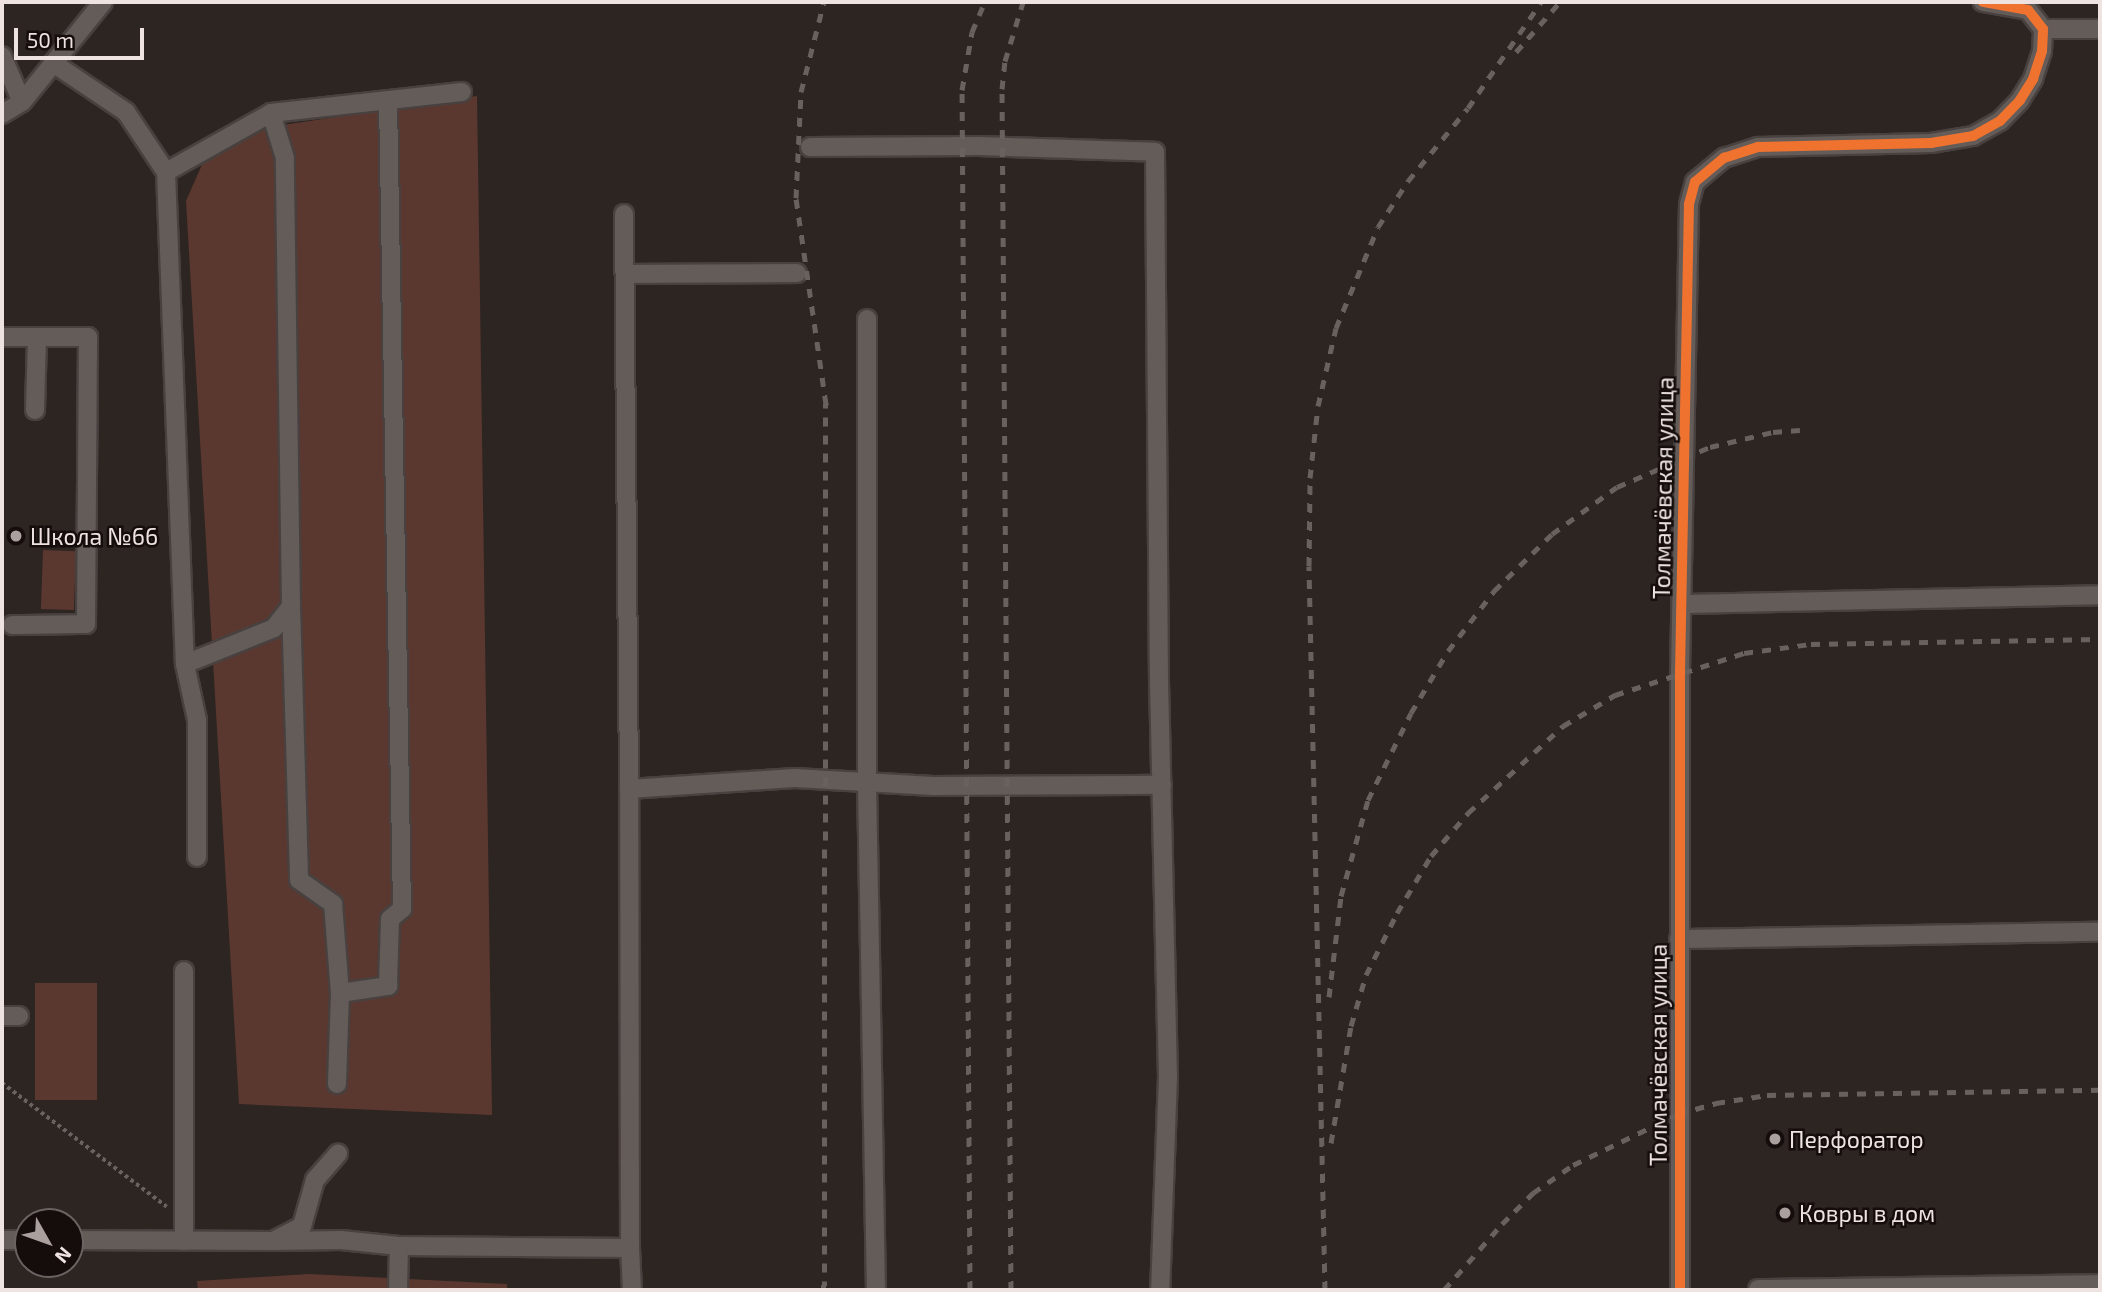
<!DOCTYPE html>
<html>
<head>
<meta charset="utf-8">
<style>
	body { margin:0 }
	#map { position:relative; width:2102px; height:1292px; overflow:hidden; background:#2d2522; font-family:"Exo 2",sans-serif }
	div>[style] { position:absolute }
	.green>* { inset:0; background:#5b382f; transform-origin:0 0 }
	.path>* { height:3.5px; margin-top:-1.75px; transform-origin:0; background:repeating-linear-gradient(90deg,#696261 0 3.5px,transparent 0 7px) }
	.roads { filter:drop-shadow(2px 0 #48413f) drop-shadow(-2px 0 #48413f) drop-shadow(0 2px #48413f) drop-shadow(0 -2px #48413f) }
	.minor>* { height:18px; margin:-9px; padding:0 9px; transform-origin:9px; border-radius:9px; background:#635c59 }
	.rail>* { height:5px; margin-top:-2.5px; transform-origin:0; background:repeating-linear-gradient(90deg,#68615e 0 9px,transparent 0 18px) }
	.cycleway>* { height:10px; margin:-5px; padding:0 5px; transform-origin:5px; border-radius:5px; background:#ef722f }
	.dots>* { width:19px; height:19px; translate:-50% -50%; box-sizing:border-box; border:4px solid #140d0c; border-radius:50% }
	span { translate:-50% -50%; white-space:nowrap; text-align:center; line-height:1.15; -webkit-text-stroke:5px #140d0c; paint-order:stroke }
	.street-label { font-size:23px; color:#eee3e0 }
	.poi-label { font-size:23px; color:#eee3e0 }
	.left { translate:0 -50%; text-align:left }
	.frame { position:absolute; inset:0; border:4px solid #eee3e0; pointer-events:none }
	.north { position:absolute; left:14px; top:1208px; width:70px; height:70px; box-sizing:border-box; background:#140d0c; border:2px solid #6b6361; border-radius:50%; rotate:130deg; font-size:19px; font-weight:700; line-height:28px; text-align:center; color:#eee3e0 }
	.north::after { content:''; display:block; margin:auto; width:24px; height:32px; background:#aaa09e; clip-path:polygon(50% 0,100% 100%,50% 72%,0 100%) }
	.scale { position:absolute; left:14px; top:28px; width:130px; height:32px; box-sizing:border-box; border:4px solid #eee3e0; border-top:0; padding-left:9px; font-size:21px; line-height:24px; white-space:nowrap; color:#eee3e0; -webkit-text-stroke:5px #140d0c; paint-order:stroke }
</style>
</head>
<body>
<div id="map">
	<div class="green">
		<i style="clip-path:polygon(477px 96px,492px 1115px,239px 1104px,186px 201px,215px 135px)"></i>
		<i style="left:43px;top:550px;width:33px;height:59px;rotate:2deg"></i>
		<i style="left:35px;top:983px;width:62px;height:117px"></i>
		<i style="clip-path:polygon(309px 1274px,507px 1284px,507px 1290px,198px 1290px,197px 1281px)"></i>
	</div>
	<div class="path">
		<i style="left:2px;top:1083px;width:206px;rotate:36.9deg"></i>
	</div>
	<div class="roads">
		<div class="minor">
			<i style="left:2043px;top:29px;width:57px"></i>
			<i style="left:2px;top:56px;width:50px;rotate:66.5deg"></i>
			<i style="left:53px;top:63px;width:88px;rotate:33.9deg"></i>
			<i style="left:126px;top:112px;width:72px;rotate:56.3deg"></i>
			<i style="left:166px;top:172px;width:120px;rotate:-29.3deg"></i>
			<i style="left:271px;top:113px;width:192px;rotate:-6.3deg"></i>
			<i style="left:2px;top:114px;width:23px;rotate:-31deg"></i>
			<i style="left:22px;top:102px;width:129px;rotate:-51deg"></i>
			<i style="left:810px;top:147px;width:168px;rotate:-0.3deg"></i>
			<i style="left:978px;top:146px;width:177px;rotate:1.9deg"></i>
			<i style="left:1155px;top:152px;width:529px;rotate:89.57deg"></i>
			<i style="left:1159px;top:681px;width:395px;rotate:88.7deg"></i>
			<i style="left:1168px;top:1076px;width:214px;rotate:92.1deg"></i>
			<i style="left:166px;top:172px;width:492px;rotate:87.8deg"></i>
			<i style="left:185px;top:664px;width:57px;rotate:77.9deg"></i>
			<i style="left:197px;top:720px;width:137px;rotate:90deg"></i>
			<i style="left:624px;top:214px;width:575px;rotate:89.5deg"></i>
			<i style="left:625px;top:274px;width:172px;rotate:-0.3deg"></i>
			<i style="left:867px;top:319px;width:463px;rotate:90deg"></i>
			<i style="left:867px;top:782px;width:508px;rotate:88.99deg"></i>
			<i style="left:2px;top:337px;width:86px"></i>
			<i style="left:88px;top:337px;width:287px;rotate:90.4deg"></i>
			<i style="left:86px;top:624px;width:74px;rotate:179.2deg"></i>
			<i style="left:35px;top:410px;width:73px;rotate:-88.4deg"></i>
			<i style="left:1683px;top:604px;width:417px;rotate:-1.2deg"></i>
			<i style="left:291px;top:606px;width:274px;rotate:88.3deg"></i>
			<i style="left:299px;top:880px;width:42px;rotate:35.2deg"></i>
			<i style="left:333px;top:904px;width:89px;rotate:85.5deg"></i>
			<i style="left:340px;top:993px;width:91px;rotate:91.9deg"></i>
			<i style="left:185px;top:664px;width:96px;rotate:-22deg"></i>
			<i style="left:274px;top:628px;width:28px;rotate:-52deg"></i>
			<i style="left:291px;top:606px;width:448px;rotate:-90.8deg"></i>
			<i style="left:285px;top:158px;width:47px;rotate:-107.3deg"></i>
			<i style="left:1679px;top:939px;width:421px;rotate:-1deg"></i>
			<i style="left:340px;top:993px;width:49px;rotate:-8.3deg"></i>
			<i style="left:388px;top:986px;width:67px;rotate:-88.3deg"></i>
			<i style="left:390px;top:919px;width:16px;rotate:-40deg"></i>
			<i style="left:402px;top:909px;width:809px;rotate:-90.99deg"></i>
			<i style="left:2px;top:1016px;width:17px"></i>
			<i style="left:2px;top:1240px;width:26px"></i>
			<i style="left:70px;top:1240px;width:203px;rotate:0.3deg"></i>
			<i style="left:273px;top:1241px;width:33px;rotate:-27deg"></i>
			<i style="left:302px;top:1226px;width:48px;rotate:-74.2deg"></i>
			<i style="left:315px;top:1180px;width:35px;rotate:-49deg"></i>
			<i style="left:184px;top:1241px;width:270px;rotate:-90deg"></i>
			<i style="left:273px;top:1241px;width:68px;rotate:-0.8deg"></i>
			<i style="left:341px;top:1240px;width:58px;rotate:5.9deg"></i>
			<i style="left:399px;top:1246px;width:231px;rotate:0.5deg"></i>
			<i style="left:630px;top:1248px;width:42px;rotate:87.3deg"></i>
			<i style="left:630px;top:1248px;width:459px;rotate:-90.1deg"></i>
			<i style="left:629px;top:789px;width:166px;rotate:-3.8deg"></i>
			<i style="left:795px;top:778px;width:138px;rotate:3.3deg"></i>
			<i style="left:933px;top:786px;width:229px;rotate:-0.3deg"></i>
			<i style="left:1758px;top:1289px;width:342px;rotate:-0.8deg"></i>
			<i style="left:398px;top:1290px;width:44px;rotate:-88.7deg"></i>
			<i style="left:1680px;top:1290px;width:618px;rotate:-90deg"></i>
			<i style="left:1680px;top:672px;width:468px;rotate:-88.9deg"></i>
			<i style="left:1689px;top:204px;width:23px;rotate:-75deg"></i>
			<i style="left:1695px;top:182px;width:38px;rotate:-40deg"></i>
			<i style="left:1724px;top:158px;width:36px;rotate:-18deg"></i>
			<i style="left:1758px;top:147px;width:173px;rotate:-1.3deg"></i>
			<i style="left:1931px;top:143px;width:43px;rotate:-9.5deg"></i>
			<i style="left:1973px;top:136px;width:31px;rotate:-29deg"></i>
			<i style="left:2000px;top:121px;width:29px;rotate:-46deg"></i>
			<i style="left:2020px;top:100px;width:25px;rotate:-58deg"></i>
			<i style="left:2033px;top:79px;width:29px;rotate:-72deg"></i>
			<i style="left:2042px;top:51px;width:22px;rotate:-87deg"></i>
			<i style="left:2043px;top:29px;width:24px;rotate:-128deg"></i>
			<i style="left:2028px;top:10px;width:46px;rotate:-169.9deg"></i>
		</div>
	</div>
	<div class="rail">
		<i style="left:1516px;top:52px;width:67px;rotate:-48.7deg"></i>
		<i style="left:1329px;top:997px;width:102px;rotate:-83.2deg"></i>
		<i style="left:1341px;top:896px;width:100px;rotate:-74.3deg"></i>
		<i style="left:1368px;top:800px;width:97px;rotate:-63.7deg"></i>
		<i style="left:1411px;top:713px;width:72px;rotate:-59.2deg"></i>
		<i style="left:1448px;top:651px;width:76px;rotate:-52.5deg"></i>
		<i style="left:1494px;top:591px;width:81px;rotate:-44.5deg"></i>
		<i style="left:1552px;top:534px;width:80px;rotate:-35.9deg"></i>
		<i style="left:1617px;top:487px;width:101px;rotate:-23.3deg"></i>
		<i style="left:1710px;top:447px;width:65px;rotate:-13.4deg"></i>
		<i style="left:1773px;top:432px;width:27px;rotate:-4deg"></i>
		<i style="left:1331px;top:1143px;width:119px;rotate:-80.3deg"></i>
		<i style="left:1351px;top:1026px;width:53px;rotate:-73.6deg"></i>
		<i style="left:1366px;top:975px;width:69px;rotate:-63.4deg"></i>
		<i style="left:1397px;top:913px;width:66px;rotate:-59.2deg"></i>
		<i style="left:1431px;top:856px;width:57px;rotate:-49.3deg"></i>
		<i style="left:1468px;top:813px;width:129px;rotate:-42.5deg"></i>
		<i style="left:1563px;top:726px;width:61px;rotate:-30.8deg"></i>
		<i style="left:1615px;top:695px;width:136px;rotate:-18deg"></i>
		<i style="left:1744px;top:653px;width:68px;rotate:-7.7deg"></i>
		<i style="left:1811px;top:644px;width:289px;rotate:-1deg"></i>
		<i style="left:824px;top:1290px;width:886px;rotate:-89.87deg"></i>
		<i style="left:826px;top:404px;width:208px;rotate:-98.3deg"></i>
		<i style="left:796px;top:198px;width:106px;rotate:-87.3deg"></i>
		<i style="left:801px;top:92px;width:93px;rotate:-75.7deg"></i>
		<i style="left:970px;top:1290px;width:1200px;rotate:-90.38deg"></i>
		<i style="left:962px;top:90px;width:59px;rotate:-80.2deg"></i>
		<i style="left:972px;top:32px;width:33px;rotate:-67deg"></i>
		<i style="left:1011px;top:1290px;width:1201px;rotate:-90.43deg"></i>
		<i style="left:1002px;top:89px;width:28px;rotate:-84deg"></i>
		<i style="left:1005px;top:61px;width:62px;rotate:-73deg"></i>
		<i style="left:1325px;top:1290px;width:724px;rotate:-91.27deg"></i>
		<i style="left:1309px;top:566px;width:88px;rotate:-89.3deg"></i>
		<i style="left:1310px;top:478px;width:72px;rotate:-83.7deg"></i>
		<i style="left:1318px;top:406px;width:80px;rotate:-77deg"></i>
		<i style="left:1336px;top:328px;width:109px;rotate:-67.4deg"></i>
		<i style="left:1378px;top:227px;width:55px;rotate:-56.9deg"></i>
		<i style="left:1408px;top:181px;width:94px;rotate:-50.6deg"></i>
		<i style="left:1468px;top:108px;width:129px;rotate:-55.4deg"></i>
		<i style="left:1444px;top:1290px;width:88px;rotate:-48.7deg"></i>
		<i style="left:1502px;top:1224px;width:44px;rotate:-45deg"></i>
		<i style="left:1533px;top:1193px;width:49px;rotate:-35deg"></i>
		<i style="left:1573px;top:1165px;width:117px;rotate:-25.9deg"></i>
		<i style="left:1678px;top:1114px;width:40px;rotate:-16deg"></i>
		<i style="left:1716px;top:1103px;width:52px;rotate:-8.9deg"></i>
		<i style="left:1767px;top:1095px;width:333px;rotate:-0.9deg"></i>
	</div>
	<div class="cycleway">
		<i style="left:1680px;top:1290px;width:618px;rotate:-90deg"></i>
		<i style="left:1680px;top:672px;width:468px;rotate:-88.9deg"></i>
		<i style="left:1689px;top:204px;width:23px;rotate:-75deg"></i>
		<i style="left:1695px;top:182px;width:38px;rotate:-40deg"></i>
		<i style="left:1724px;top:158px;width:36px;rotate:-18deg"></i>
		<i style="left:1758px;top:147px;width:173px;rotate:-1.3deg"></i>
		<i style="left:1931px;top:143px;width:43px;rotate:-9.5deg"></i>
		<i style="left:1973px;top:136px;width:31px;rotate:-29deg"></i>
		<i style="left:2000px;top:121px;width:29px;rotate:-46deg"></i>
		<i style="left:2020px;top:100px;width:25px;rotate:-58deg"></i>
		<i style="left:2033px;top:79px;width:29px;rotate:-72deg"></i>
		<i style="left:2042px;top:51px;width:22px;rotate:-87deg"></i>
		<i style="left:2043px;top:29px;width:24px;rotate:-128deg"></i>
		<i style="left:2028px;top:10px;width:46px;rotate:-169.9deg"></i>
	</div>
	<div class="dots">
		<i style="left:16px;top:536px;background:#aaa09e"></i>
		<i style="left:1775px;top:1139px;background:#aaa09e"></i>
		<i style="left:1785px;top:1213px;background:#aaa09e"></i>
	</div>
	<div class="street-label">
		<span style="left:1663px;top:488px;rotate:-89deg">Толмачёвская улица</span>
		<span style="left:1658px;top:1055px;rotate:-90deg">Толмачёвская улица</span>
	</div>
	<div class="poi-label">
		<span class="left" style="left:30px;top:536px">Школа №66</span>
		<span class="left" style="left:1789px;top:1139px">Перфоратор</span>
		<span class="left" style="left:1799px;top:1213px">Ковры в дом</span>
	</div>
	<div class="frame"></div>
	<div class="north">N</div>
	<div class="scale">50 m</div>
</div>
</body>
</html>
